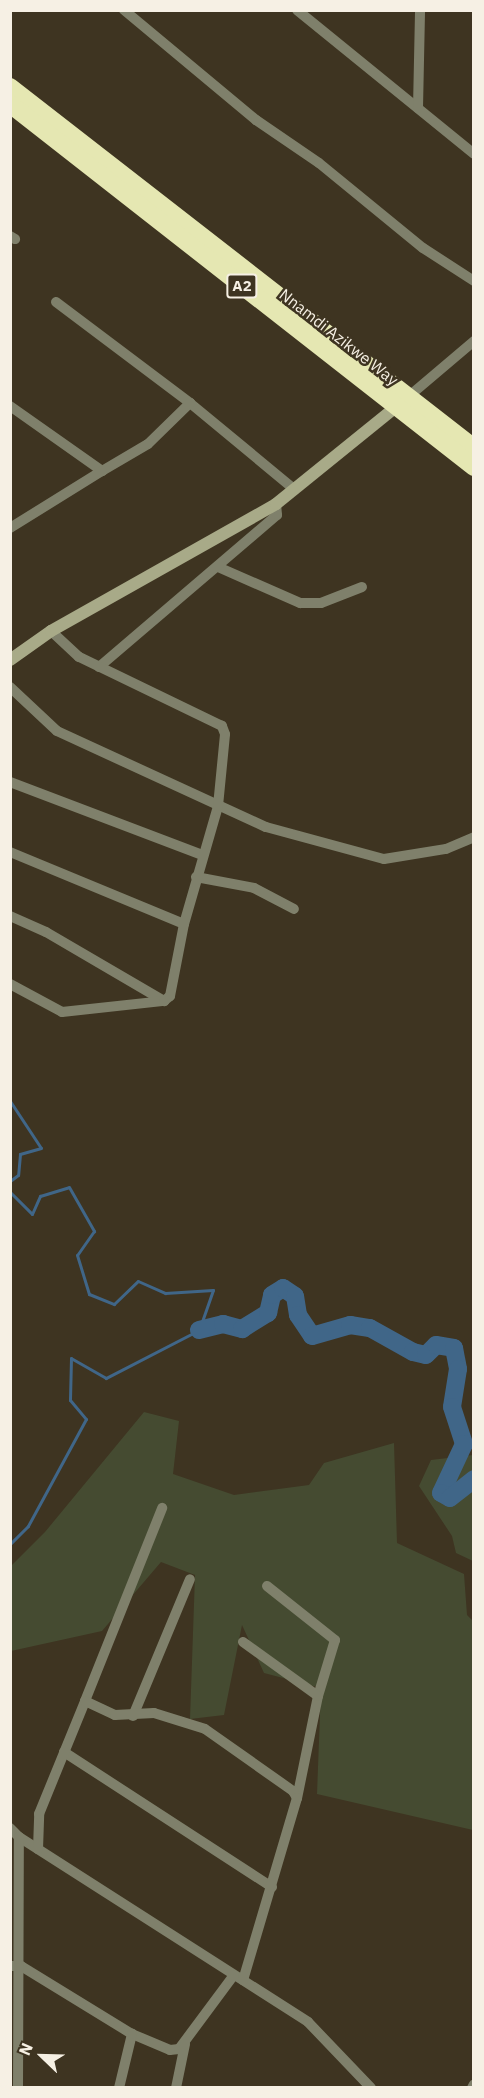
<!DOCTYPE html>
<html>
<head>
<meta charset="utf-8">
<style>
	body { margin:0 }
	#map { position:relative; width:484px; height:2098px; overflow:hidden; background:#3e3421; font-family:"IBM Plex Sans",sans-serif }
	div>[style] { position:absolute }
	.green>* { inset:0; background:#454b31 }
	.stream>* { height:3px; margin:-1.5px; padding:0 1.5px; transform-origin:1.5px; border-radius:1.5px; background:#406688 }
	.river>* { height:18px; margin:-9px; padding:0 9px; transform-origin:9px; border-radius:9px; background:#406688 }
	.street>* { height:10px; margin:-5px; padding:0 5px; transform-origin:5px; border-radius:5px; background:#7f806b }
	.secondary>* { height:12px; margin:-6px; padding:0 6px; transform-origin:6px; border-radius:6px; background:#a8aa88 }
	.highway>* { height:18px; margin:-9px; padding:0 9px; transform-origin:9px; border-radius:9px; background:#e5e7b2 }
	span { translate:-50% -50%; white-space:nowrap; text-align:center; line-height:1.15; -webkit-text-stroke:5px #3e3421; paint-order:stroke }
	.shield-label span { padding:2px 4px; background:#3e3421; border:2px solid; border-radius:4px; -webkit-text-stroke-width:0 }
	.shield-label { font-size:15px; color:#f6f0e4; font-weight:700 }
	.street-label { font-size:16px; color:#f6f0e4 }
	.frame { position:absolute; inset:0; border:12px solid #f6f0e4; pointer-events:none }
	.north { position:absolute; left:12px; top:2026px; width:60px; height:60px; -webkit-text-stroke:4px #3e3421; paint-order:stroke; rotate:293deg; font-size:16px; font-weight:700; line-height:24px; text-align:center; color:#f6f0e4 }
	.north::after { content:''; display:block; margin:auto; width:21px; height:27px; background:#f6f0e4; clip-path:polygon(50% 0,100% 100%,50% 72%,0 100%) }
</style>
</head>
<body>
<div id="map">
	<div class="green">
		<i style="clip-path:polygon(144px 1412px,179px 1421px,173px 1474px,234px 1495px,309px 1485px,324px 1463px,394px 1443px,397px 1543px,464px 1574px,467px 1615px,474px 1622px,473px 1830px,317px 1794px,321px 1688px,264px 1673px,242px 1625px,224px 1715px,190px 1719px,195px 1575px,161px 1562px,102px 1631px,11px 1651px,11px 1566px,45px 1532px)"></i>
		<i style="clip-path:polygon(473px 1455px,474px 1455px,473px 1561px,456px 1553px,452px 1536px,419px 1486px,431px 1460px)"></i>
	</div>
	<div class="stream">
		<i style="left:10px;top:1101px;width:56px;rotate:56.6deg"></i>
		<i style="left:41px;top:1148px;width:22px;rotate:164deg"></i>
		<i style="left:20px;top:1154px;width:21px;rotate:95deg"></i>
		<i style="left:18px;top:1175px;width:10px;rotate:143deg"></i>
		<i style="left:10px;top:1192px;width:31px;rotate:45deg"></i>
		<i style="left:32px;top:1214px;width:20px;rotate:-66deg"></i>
		<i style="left:40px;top:1196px;width:30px;rotate:-17deg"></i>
		<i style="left:69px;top:1187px;width:51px;rotate:60.4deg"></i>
		<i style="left:94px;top:1231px;width:29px;rotate:125deg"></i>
		<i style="left:77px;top:1255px;width:41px;rotate:72.9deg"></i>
		<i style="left:89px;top:1294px;width:27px;rotate:22deg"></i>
		<i style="left:114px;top:1304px;width:33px;rotate:-44deg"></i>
		<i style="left:138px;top:1281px;width:30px;rotate:24deg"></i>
		<i style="left:165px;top:1293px;width:48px;rotate:-3.6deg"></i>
		<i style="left:213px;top:1290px;width:42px;rotate:109.3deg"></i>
		<i style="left:199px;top:1330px;width:105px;rotate:152.7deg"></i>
		<i style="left:106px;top:1378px;width:40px;rotate:-150.3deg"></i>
		<i style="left:71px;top:1358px;width:42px;rotate:91.4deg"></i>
		<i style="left:70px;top:1400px;width:25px;rotate:50deg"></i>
		<i style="left:86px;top:1419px;width:122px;rotate:118.5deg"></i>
		<i style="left:28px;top:1526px;width:25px;rotate:135deg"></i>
	</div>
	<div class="river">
		<i style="left:199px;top:1330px;width:25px;rotate:-14deg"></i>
		<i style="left:223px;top:1324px;width:20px;rotate:15deg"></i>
		<i style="left:242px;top:1329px;width:31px;rotate:-32deg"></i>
		<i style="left:268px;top:1313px;width:18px;rotate:-77deg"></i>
		<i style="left:272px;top:1295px;width:13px;rotate:-32deg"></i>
		<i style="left:283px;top:1288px;width:14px;rotate:34deg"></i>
		<i style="left:295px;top:1296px;width:19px;rotate:81deg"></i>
		<i style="left:298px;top:1315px;width:25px;rotate:56deg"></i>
		<i style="left:312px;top:1336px;width:40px;rotate:-16deg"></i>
		<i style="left:350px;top:1325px;width:20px;rotate:9deg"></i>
		<i style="left:370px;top:1328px;width:49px;rotate:29.2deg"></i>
		<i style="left:413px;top:1352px;width:13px;rotate:13deg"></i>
		<i style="left:426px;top:1355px;width:14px;rotate:-45deg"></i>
		<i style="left:436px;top:1345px;width:18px;rotate:9deg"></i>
		<i style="left:454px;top:1348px;width:21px;rotate:79deg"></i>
		<i style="left:458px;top:1369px;width:38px;rotate:99deg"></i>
		<i style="left:452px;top:1407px;width:39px;rotate:72deg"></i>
		<i style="left:464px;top:1444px;width:54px;rotate:115.1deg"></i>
		<i style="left:441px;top:1493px;width:10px;rotate:29deg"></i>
		<i style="left:450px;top:1498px;width:31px;rotate:-38deg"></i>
	</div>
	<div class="street">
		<i style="left:124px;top:10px;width:172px;rotate:39.8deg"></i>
		<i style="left:256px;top:120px;width:76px;rotate:34.3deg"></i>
		<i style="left:319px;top:163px;width:134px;rotate:39.3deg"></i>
		<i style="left:423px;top:248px;width:61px;rotate:32.9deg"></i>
		<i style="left:297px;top:10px;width:228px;rotate:39.1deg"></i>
		<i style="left:418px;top:108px;width:98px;rotate:-88.8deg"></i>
		<i style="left:10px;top:236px;width:6px;rotate:31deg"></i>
		<i style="left:56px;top:302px;width:168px;rotate:37deg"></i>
		<i style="left:190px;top:403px;width:135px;rotate:39.6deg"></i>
		<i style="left:408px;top:397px;width:87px;rotate:-40.3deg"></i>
		<i style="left:10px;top:406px;width:113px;rotate:35.2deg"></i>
		<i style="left:102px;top:471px;width:53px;rotate:-30.4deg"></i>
		<i style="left:148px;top:444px;width:59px;rotate:-44.3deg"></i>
		<i style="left:10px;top:528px;width:108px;rotate:-31.8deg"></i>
		<i style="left:218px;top:567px;width:90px;rotate:23.7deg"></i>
		<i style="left:300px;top:603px;width:21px"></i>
		<i style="left:321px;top:603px;width:44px;rotate:-21.3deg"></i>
		<i style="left:99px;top:667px;width:234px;rotate:-40.5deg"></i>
		<i style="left:277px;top:515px;width:11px;rotate:-95deg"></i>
		<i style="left:10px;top:687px;width:64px;rotate:43.1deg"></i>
		<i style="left:57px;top:731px;width:230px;rotate:24.7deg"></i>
		<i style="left:266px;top:827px;width:122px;rotate:15.2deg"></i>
		<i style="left:384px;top:859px;width:63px;rotate:-9.2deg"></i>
		<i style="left:446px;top:849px;width:30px;rotate:-23deg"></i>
		<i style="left:10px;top:782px;width:205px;rotate:20.8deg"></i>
		<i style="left:10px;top:852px;width:188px;rotate:22.5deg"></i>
		<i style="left:196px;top:877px;width:59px;rotate:10.7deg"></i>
		<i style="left:254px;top:888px;width:45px;rotate:27.7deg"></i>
		<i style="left:10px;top:916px;width:39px;rotate:24deg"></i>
		<i style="left:46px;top:932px;width:137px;rotate:30.3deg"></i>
		<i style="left:10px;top:984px;width:59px;rotate:28.3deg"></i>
		<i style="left:62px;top:1012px;width:103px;rotate:-6.2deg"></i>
		<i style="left:164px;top:1001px;width:8px;rotate:-40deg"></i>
		<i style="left:170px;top:996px;width:73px;rotate:-79deg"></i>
		<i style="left:184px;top:924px;width:123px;rotate:-73.9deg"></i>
		<i style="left:218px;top:806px;width:72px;rotate:-84.4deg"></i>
		<i style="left:225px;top:734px;width:9px;rotate:-111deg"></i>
		<i style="left:222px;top:726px;width:159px;rotate:-154.2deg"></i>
		<i style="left:79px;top:657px;width:38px;rotate:-137deg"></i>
		<i style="left:267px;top:1586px;width:87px;rotate:38.5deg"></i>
		<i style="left:335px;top:1640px;width:59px;rotate:106.9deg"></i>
		<i style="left:318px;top:1696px;width:104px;rotate:101.6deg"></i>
		<i style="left:243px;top:1642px;width:92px;rotate:35.8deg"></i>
		<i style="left:85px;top:1701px;width:208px;rotate:-68.2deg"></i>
		<i style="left:133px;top:1716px;width:148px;rotate:-67.4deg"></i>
		<i style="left:64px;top:1752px;width:248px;rotate:33deg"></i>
		<i style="left:10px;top:1828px;width:13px;rotate:45deg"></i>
		<i style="left:19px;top:1837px;width:343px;rotate:32.6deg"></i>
		<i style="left:308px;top:2022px;width:91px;rotate:46.3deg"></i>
		<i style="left:38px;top:1849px;width:35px;rotate:-88deg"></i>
		<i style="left:39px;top:1814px;width:122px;rotate:-67.8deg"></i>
		<i style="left:85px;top:1701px;width:33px;rotate:25deg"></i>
		<i style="left:115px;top:1715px;width:39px;rotate:-3deg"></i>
		<i style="left:154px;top:1713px;width:53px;rotate:17.4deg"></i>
		<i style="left:205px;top:1729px;width:108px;rotate:35.2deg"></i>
		<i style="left:293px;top:1791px;width:8px;rotate:60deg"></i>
		<i style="left:297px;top:1798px;width:190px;rotate:106.5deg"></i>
		<i style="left:10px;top:1966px;width:11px"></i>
		<i style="left:21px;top:1966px;width:130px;rotate:31.5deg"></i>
		<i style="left:132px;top:2034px;width:41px;rotate:22.8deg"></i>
		<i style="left:170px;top:2050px;width:9px;rotate:-6deg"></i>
		<i style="left:179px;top:2049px;width:92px;rotate:-53.4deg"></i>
		<i style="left:18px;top:2088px;width:251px;rotate:-89.8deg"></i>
		<i style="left:119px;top:2088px;width:56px;rotate:-76.5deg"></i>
		<i style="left:176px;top:2088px;width:45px;rotate:-78.4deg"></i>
		<i style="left:472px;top:2088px;width:4px;rotate:-63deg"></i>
	</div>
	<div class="secondary">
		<i style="left:10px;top:660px;width:50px;rotate:-35.3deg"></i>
		<i style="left:51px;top:631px;width:258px;rotate:-29.4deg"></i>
		<i style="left:276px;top:504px;width:162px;rotate:-39deg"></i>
	</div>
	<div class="highway">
		<i style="left:10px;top:87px;width:588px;rotate:37.88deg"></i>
		<i style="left:10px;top:104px;width:589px;rotate:38.04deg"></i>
	</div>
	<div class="shield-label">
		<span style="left:242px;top:286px">A2</span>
	</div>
	<div class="street-label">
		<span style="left:339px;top:337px;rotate:38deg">Nnamdi Azikwe Way</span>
	</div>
	<div class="frame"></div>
	<div class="north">N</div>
</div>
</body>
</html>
